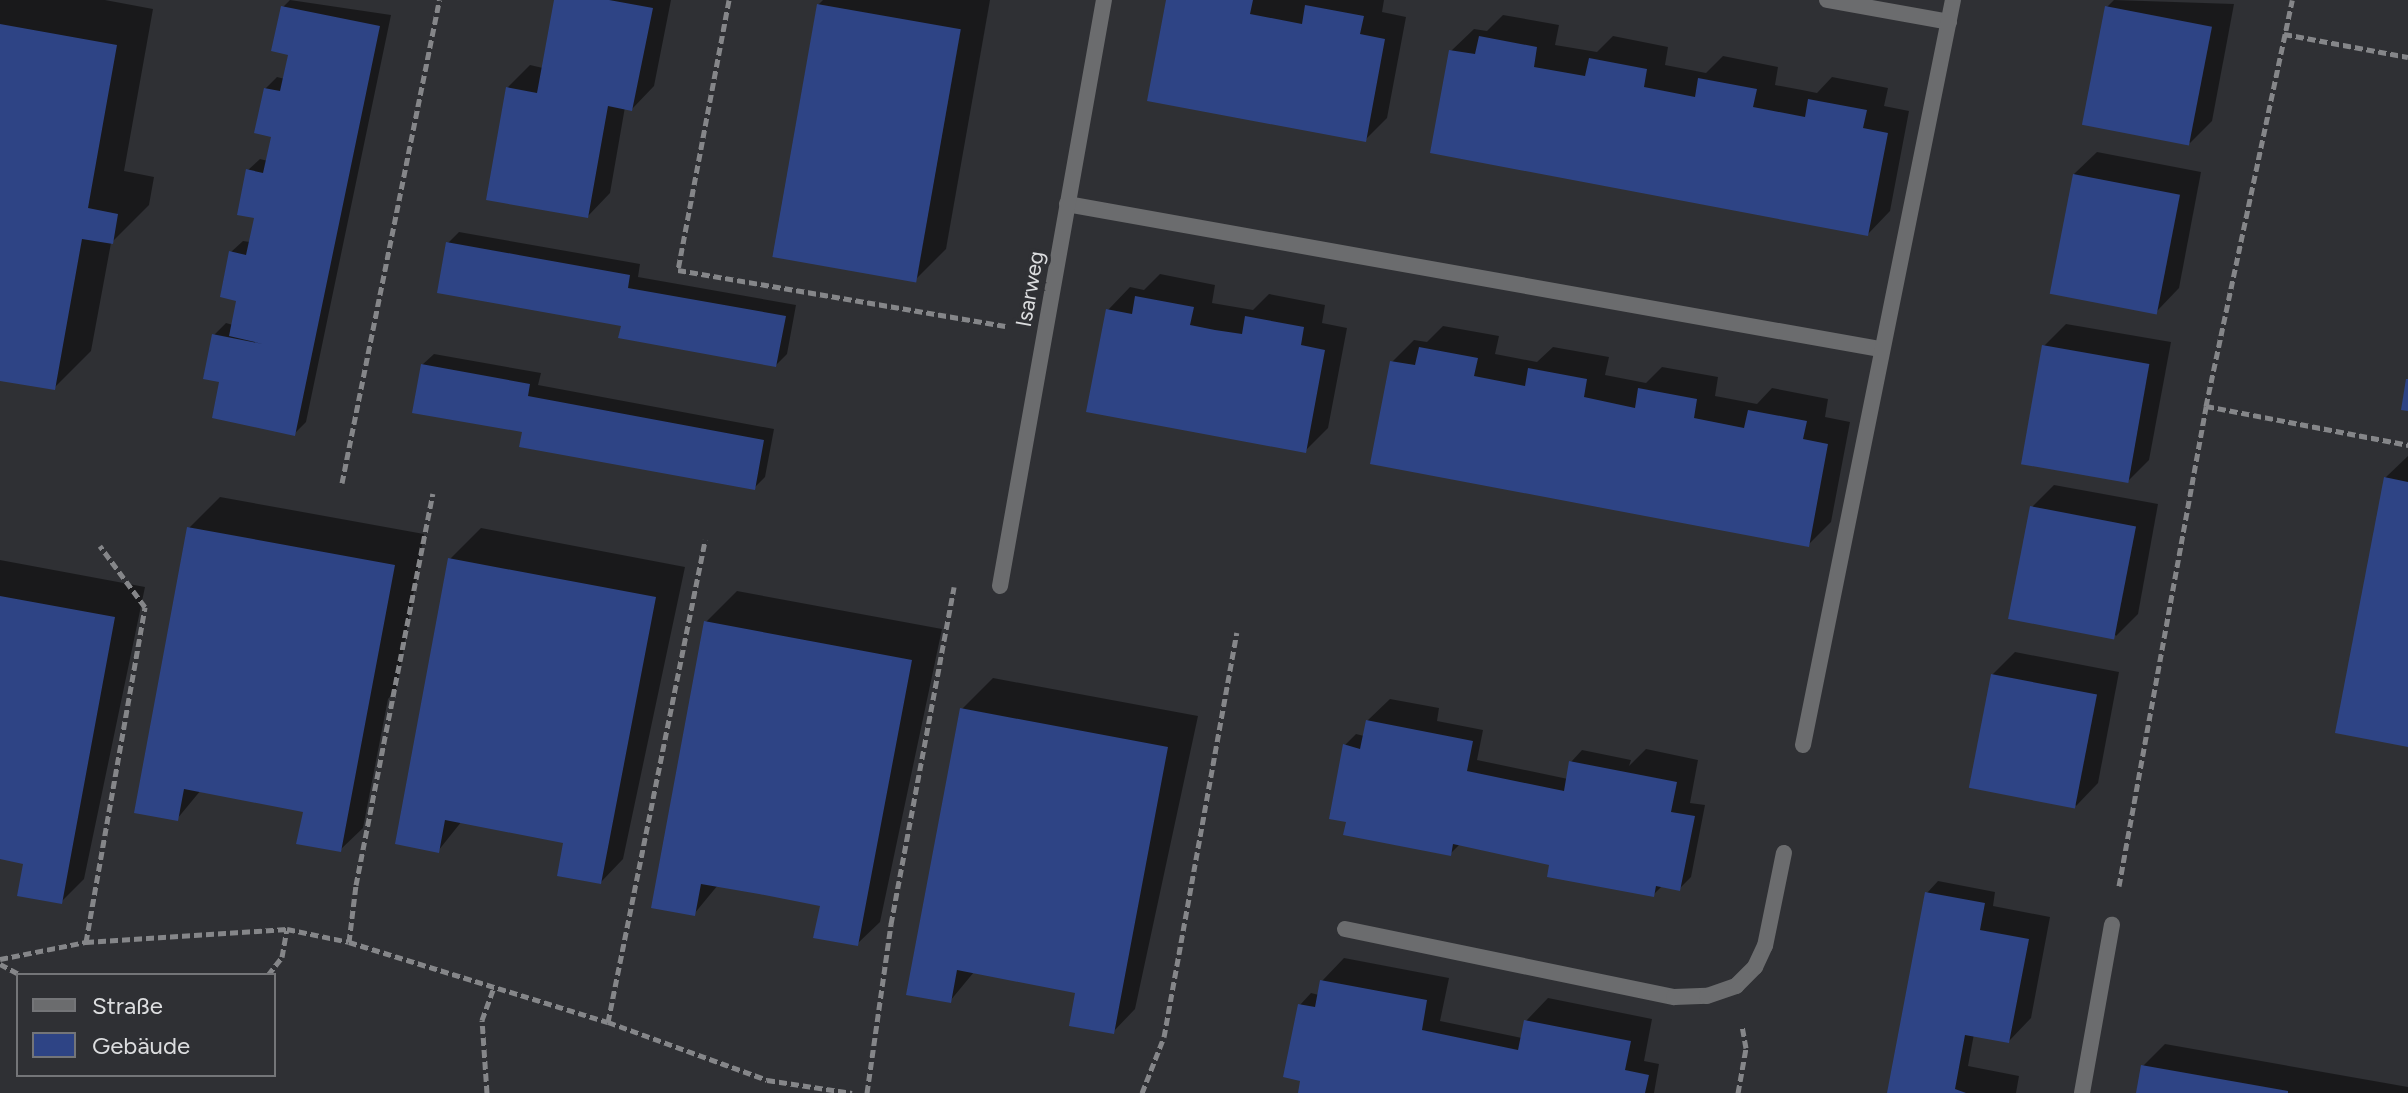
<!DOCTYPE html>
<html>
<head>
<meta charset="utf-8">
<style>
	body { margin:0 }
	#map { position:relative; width:2408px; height:1093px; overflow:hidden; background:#2f3034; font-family:Figtree,sans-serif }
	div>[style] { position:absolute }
	.shadow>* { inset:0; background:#0007 }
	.building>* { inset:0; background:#2e4485; transform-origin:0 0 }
	.path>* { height:5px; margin-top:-2.5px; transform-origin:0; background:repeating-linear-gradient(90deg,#858689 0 8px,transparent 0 12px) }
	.service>* { height:16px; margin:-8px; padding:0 8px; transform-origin:8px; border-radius:8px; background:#6b6c6e }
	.minor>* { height:16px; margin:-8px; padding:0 8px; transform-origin:8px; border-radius:8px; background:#6b6c6e }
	span { translate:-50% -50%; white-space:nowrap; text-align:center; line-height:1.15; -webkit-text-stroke:7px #2f3034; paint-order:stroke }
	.street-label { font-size:22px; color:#dcdddf }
	.legend { position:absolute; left:16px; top:973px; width:260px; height:104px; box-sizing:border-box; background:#2f3034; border:2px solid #747578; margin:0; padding:10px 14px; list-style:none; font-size:24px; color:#dcdddf }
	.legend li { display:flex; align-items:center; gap:16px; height:40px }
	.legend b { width:40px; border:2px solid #747578 }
</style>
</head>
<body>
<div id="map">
	<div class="shadow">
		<i style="clip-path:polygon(0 0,105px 0,153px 9px,124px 171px,154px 177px,149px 205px,111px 243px,91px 351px,54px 388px,0 378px)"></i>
		<i style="clip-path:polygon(290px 0,391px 15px,306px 422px,294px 434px,222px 381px,214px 335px,226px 323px,233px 325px,239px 299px,231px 252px,243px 241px,250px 242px,256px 216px,248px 170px,260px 159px,268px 161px,273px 136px,265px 89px,277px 77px,285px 79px,290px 54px,283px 7px)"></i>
		<i style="clip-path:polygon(556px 0,671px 0,654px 86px,632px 109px,625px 107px,610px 193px,588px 216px,507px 88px,530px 65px,543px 68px)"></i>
		<i style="clip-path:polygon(823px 0,990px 0,946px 249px,915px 280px,818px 5px)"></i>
		<i style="clip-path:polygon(1168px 0,1384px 0,1382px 12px,1406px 17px,1387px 118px,1365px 140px)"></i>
		<i style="clip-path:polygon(2114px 0,2234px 4px,2212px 121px,2190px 143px,2107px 7px)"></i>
		<i style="clip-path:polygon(1503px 15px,1559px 25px,1555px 45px,1597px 52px,1613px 36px,1668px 47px,1665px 65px,1706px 73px,1723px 56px,1778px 67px,1775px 85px,1802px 90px,1817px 93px,1832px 77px,1888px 88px,1884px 106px,1909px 111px,1890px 211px,1868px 234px,1451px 51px,1474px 29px,1487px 31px)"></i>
		<i style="clip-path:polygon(2097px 152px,2201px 172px,2179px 288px,2157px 311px,2074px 174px)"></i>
		<i style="clip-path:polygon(459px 232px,640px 264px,638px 277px,796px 305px,787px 354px,776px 365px,623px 324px,448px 243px)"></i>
		<i style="clip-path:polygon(1160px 274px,1215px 285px,1212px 303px,1253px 310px,1269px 294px,1325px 305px,1322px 323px,1347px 328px,1328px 428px,1305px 451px,1108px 310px,1130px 287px,1144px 290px)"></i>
		<i style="clip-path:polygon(2066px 324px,2171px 342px,2149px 460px,2127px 482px,2044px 346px)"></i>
		<i style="clip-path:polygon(1443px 326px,1499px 336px,1495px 354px,1537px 362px,1553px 347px,1609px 357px,1605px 375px,1646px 383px,1662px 367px,1718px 377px,1715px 396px,1757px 404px,1772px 388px,1828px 399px,1825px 417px,1850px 422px,1831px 522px,1808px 545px,1392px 362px,1414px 340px,1427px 342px)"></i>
		<i style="clip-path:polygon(434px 354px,541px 373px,538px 385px,774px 429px,765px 477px,754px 488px,422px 365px)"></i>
		<i style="clip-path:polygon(2408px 456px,2408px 745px,2385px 478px)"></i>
		<i style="clip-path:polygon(2054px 485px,2158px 504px,2138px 614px,2116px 636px,2032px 507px)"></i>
		<i style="clip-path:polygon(220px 497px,424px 534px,396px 690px,388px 699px,363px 828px,340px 850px,305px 810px,201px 790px,177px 819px,189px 528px)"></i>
		<i style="clip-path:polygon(481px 528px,685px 567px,623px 859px,601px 882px,565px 842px,462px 821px,438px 851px,450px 559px)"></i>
		<i style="clip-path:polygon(0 560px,145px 587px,84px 879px,61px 902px,26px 862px,0 857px)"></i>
		<i style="clip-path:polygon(737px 591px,942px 629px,880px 922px,857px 944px,822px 904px,718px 885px,694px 914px,706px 622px)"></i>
		<i style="clip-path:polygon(2015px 652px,2119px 672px,2098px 783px,2076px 806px,1992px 675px)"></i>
		<i style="clip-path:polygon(993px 678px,1198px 716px,1135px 1009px,1113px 1032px,1077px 991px,974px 972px,950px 1001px,962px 709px)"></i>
		<i style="clip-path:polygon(1390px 699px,1439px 708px,1437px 721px,1483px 730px,1477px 760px,1568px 779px,1571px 762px,1582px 750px,1631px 760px,1629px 766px,1646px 749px,1698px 760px,1690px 803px,1705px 805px,1691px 877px,1679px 889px,1663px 885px,1653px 895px,1551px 863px,1460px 844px,1450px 854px,1348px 820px,1345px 745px,1356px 734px,1364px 736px,1367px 721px)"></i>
		<i style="clip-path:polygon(1938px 881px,1995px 892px,1993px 906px,2050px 917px,2031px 1018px,2009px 1041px,1974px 1034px,1968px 1066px,2019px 1076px,2016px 1093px,1889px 1093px,1927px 893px)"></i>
		<i style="clip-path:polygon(1344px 958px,1449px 978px,1440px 1021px,1522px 1038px,1526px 1021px,1548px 998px,1652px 1019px,1644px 1061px,1659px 1064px,1654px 1093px,1300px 1093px,1300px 1005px,1311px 993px,1319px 995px,1322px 981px)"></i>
		<i style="clip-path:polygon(2165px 1044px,2408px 1087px,2408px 1093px,2138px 1093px,2143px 1066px)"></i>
	</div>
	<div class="building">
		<i style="clip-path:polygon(554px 0,609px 0,653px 8px,632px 111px,608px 106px,588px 218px,486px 200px,506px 87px,537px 93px)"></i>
		<i style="clip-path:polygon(1166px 0,1253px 0,1250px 14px,1302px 24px,1305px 5px,1364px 16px,1360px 34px,1385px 39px,1366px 142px,1147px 101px)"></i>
		<i style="left:817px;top:4px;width:146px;height:257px;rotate:10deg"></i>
		<i style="clip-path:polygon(281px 6px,380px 26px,295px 436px,212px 418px,219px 382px,203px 379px,212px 334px,263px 344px,229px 336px,236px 301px,220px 297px,229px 251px,246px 255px,254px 218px,237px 215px,246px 169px,263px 173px,271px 137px,254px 133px,264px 88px,280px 91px,288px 55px,271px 51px)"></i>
		<i style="left:2105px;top:6px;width:109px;height:121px;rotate:11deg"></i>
		<i style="clip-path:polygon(0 24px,117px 45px,88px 208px,118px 214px,113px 244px,82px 239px,55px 390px,0 381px)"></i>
		<i style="clip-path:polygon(1479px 36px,1537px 47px,1534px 67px,1585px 76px,1589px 58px,1647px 69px,1644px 87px,1695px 97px,1698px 78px,1757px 89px,1753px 107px,1805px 117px,1808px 99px,1867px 110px,1863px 128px,1888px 133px,1868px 236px,1430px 153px,1449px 50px,1475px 54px)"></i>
		<i style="left:2073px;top:174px;width:109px;height:122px;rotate:11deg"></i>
		<i style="clip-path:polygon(446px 242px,630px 275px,628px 288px,786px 316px,776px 367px,618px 338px,621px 326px,437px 293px)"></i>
		<i style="clip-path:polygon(1135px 296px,1194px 307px,1190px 325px,1215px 330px,1242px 334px,1245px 316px,1304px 327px,1301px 345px,1325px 350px,1306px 453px,1086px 412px,1106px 309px,1132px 314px)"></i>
		<i style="left:2042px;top:345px;width:109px;height:121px;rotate:10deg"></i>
		<i style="clip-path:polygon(1419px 347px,1478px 358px,1474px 376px,1525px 386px,1528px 368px,1587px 379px,1584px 397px,1635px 408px,1638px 388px,1697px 399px,1694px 418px,1744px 428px,1748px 410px,1807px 421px,1803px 439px,1828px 444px,1809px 547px,1370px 464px,1390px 361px,1415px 365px)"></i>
		<i style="clip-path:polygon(421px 364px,530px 384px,528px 396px,764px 440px,755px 490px,519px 447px,522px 432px,412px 413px)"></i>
		<i style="clip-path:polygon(2406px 379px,2408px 379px,2408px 411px,2401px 410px)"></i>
		<i style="clip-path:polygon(2384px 477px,2408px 482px,2408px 747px,2335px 733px)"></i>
		<i style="left:2030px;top:506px;width:108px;height:115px;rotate:11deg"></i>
		<i style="clip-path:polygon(187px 527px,395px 565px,341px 852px,296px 844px,303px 812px,184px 789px,178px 821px,134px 813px)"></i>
		<i style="clip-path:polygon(448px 558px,656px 597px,601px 884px,557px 876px,563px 843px,445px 820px,439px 853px,395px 844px)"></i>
		<i style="clip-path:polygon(0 596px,115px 617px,62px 904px,17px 896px,23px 864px,0 859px)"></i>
		<i style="clip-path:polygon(704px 621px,912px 660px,858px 946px,813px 938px,820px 906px,759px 894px,701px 884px,695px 916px,651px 908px)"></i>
		<i style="left:1991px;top:674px;width:108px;height:116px;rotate:11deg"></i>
		<i style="clip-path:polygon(960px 708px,1168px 747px,1114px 1034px,1069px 1026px,1075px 993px,957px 970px,951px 1003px,906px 995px)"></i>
		<i style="clip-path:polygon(1366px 720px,1473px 741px,1467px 771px,1564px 791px,1569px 761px,1677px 782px,1671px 812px,1695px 816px,1680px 891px,1656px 886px,1654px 897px,1547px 877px,1549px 865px,1453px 844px,1451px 856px,1343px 835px,1346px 822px,1329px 819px,1343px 744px,1360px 749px)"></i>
		<i style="clip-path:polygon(1925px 892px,1985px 903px,1980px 930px,2029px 939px,2009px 1043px,1965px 1035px,1955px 1089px,1966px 1093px,1887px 1093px)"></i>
		<i style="clip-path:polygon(1320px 980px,1427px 1000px,1422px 1030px,1518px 1050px,1524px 1020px,1631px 1041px,1625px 1070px,1649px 1075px,1645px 1093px,1298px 1093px,1300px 1081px,1283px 1077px,1298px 1004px,1315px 1007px)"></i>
		<i style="clip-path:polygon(2141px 1065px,2288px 1091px,2288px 1093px,2136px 1093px)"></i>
	</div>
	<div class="path">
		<i style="left:729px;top:0;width:275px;rotate:100.7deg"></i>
		<i style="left:678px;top:270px;width:332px;rotate:9.7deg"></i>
		<i style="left:2284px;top:34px;width:126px;rotate:10.5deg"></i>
		<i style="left:2206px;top:406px;width:206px;rotate:10.9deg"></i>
		<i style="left:342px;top:483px;width:493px;rotate:-78.6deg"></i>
		<i style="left:2119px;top:886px;width:488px;rotate:-79.7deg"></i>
		<i style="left:2206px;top:406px;width:415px;rotate:-78deg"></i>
		<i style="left:86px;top:942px;width:340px;rotate:-80deg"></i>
		<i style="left:145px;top:607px;width:76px;rotate:-126.4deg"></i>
		<i style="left:349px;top:942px;width:57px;rotate:-83deg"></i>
		<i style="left:356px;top:885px;width:399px;rotate:-78.9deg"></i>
		<i style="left:0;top:959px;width:88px;rotate:-11.2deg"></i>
		<i style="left:86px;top:942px;width:201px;rotate:-3.7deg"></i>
		<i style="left:287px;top:929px;width:63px;rotate:11.8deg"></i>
		<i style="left:349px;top:942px;width:271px;rotate:17.2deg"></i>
		<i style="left:608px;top:1022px;width:169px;rotate:20deg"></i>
		<i style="left:767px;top:1080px;width:86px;rotate:8.7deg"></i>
		<i style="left:0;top:964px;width:24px;rotate:28deg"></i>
		<i style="left:268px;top:975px;width:23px;rotate:-52deg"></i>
		<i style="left:282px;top:957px;width:27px;rotate:-80deg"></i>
		<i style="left:608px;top:1022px;width:492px;rotate:-78.6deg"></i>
		<i style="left:487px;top:1093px;width:73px;rotate:-93.9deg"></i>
		<i style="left:482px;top:1020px;width:35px;rotate:-70deg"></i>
		<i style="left:867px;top:1093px;width:171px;rotate:-81.9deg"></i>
		<i style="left:891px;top:924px;width:343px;rotate:-79.4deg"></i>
		<i style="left:1142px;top:1093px;width:60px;rotate:-68.6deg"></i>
		<i style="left:1164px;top:1037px;width:411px;rotate:-79.8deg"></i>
		<i style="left:1738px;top:1093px;width:46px;rotate:-79.9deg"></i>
		<i style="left:1746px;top:1048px;width:22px;rotate:-100deg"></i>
	</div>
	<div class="service">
		<i style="left:1827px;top:0;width:124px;rotate:10.2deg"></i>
		<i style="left:1067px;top:204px;width:825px;rotate:10.12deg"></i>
		<i style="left:1803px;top:745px;width:760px;rotate:-78.62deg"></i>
		<i style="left:1345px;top:929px;width:336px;rotate:11.7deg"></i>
		<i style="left:1674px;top:997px;width:33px;rotate:-2deg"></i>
		<i style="left:1707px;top:996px;width:31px;rotate:-19deg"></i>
		<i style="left:1736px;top:986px;width:27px;rotate:-45deg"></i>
		<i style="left:1755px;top:967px;width:23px;rotate:-65deg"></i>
		<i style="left:1765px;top:946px;width:95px;rotate:-78.5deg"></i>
		<i style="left:2082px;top:1093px;width:171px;rotate:-79.9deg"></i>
	</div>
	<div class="minor">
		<i style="left:1000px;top:586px;width:595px;rotate:-79.94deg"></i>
	</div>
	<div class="street-label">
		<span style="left:1030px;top:289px;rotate:-80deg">Isarweg</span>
	</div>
	<ul class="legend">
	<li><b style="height:10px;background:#6b6c6e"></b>Straße</li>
	<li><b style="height:22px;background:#2e4485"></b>Gebäude</li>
	</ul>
</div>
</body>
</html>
